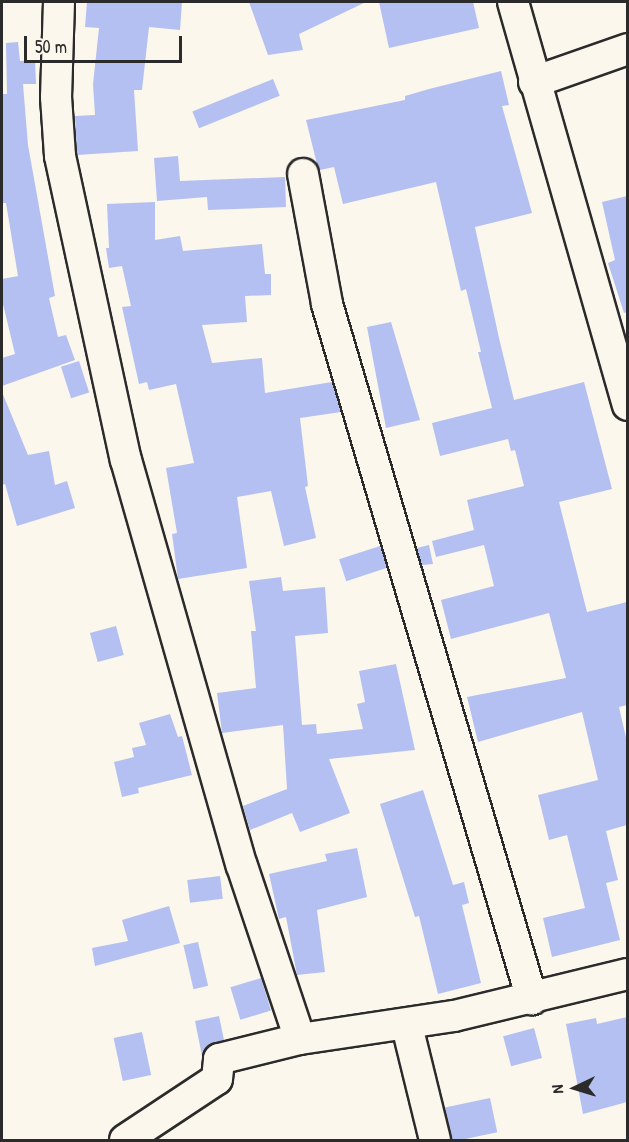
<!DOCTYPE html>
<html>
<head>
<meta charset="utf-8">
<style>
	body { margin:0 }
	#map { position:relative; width:629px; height:1142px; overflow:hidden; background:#fbf7ec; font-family:"Patrick Hand",sans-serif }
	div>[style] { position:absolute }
	.building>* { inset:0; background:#b4c0f1; transform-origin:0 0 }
	.roads { filter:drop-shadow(2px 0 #2b2b2b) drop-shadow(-2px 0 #2b2b2b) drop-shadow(0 2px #2b2b2b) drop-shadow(0 -2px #2b2b2b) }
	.minor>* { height:30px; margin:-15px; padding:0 15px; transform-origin:15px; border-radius:15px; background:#fbf7ec }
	span { translate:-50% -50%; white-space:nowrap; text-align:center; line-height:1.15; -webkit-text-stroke:5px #fbf7ec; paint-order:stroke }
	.frame { position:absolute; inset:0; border:3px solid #2b2b2b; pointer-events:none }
	.north { position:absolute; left:545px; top:1058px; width:60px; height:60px; -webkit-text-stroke:4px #fbf7ec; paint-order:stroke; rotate:266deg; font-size:16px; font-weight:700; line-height:24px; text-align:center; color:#2b2b2b }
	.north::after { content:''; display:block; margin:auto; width:21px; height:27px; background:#2b2b2b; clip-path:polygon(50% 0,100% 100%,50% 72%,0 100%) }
	.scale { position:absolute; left:24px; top:36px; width:158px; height:27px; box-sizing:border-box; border:3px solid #2b2b2b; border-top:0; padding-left:8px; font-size:18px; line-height:21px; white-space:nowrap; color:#2b2b2b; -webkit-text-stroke:4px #fbf7ec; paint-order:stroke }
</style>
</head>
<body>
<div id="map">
	<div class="building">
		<i style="clip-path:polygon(87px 2px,182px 2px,180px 30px,149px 27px,142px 90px,134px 90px,138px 151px,77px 155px,75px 116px,95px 115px,93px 84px,99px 28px,85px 27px)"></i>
		<i style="clip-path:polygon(249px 2px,366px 2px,299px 34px,303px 50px,268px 55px)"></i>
		<i style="clip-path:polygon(379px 2px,473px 2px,479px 28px,389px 48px)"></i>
		<i style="clip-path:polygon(18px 42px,20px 61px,35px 60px,36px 84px,23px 84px,28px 145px,55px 296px,49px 298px,58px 337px,66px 335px,75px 360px,2px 386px,2px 358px,15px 354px,2px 300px,2px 279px,18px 276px,6px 203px,2px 203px,2px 94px,7px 94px,6px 43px)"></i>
		<i style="clip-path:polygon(501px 71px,509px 105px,502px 106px,532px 213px,475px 227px,499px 338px,514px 400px,584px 382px,612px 489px,559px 502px,587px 612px,627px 602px,627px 705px,619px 707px,627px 742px,627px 825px,606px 831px,618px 880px,606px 883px,620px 940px,552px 957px,543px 918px,585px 908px,567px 835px,549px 840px,538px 795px,598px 780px,582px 712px,478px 742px,467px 697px,566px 678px,549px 613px,451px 639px,441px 600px,494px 586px,484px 545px,436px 557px,432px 541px,474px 530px,467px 500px,524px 486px,515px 450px,511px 451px,508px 439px,440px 456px,432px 423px,492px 408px,478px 352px,481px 352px,466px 289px,461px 291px,436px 182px,343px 204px,334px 167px,320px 170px,317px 164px,306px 120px,405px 100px,405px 96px,429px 89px)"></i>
		<i style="left:273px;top:79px;width:18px;height:87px;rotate:68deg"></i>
		<i style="clip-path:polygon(178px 156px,180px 181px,285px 177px,286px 207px,208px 210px,207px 197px,157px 201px,154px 158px)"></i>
		<i style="clip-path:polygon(627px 196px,627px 312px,624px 313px,608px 263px,615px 260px,602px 202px)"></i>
		<i style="clip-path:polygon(155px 202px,155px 240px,180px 236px,183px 251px,262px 244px,265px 274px,271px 274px,271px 295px,245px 296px,247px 322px,202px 325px,212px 363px,262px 358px,265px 393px,332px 382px,341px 412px,300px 418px,308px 486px,305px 487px,316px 538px,284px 546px,271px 491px,237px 497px,247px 568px,178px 579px,172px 534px,177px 533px,166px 468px,194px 463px,176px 384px,149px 390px,147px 382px,139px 384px,122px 307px,131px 306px,122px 266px,109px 268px,106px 248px,109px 248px,107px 204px)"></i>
		<i style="clip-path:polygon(391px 322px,420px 420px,386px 428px,367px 327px)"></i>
		<i style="left:79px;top:361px;width:33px;height:19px;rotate:72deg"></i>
		<i style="clip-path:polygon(2px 392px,28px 455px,49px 451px,55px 485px,67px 481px,75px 508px,17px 526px,5px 484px,2px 485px)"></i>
		<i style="clip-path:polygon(429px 545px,433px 564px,422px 565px,417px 548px)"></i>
		<i style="left:380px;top:546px;width:23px;height:43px;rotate:72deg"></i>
		<i style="clip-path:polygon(281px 577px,283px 591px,325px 587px,328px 633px,295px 636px,302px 725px,316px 724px,317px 734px,363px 729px,357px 704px,365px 702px,359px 671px,396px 664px,415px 750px,329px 759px,350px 813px,300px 832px,292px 813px,250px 830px,243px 806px,287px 789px,283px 725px,222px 733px,217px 693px,256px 688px,251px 631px,256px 631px,249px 581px)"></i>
		<i style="left:116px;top:626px;width:30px;height:27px;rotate:75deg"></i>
		<i style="clip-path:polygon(170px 714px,178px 737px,182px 736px,192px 775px,138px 788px,139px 793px,122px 797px,114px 762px,134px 757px,132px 748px,146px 745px,139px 723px)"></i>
		<i style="clip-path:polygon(423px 790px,453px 885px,464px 882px,469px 903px,462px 905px,481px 983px,438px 994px,419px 916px,415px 917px,380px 804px)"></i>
		<i style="clip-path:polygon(357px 848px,367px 897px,317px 910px,325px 972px,297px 975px,286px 917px,279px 919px,269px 874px,327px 861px,325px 854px)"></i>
		<i style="left:220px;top:876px;width:23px;height:33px;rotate:83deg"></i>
		<i style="clip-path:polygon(169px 906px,180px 943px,95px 966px,92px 948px,128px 941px,122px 920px)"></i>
		<i style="left:198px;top:942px;width:45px;height:15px;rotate:77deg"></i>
		<i style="left:261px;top:978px;width:34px;height:32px;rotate:73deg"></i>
		<i style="clip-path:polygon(219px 1016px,224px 1040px,206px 1047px,202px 1056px,195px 1021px)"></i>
		<i style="clip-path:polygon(627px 1017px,627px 1102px,583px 1114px,566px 1024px,596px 1018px,597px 1024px)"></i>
		<i style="left:534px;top:1028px;width:31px;height:32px;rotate:75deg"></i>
		<i style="left:142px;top:1032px;width:44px;height:29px;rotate:78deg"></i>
		<i style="left:490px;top:1098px;width:35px;height:46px;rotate:78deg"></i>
	</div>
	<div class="roads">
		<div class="minor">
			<i style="left:59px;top:2px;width:95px;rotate:91.8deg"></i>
			<i style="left:56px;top:97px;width:59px;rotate:86.1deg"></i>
			<i style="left:60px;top:156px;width:311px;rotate:77.8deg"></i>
			<i style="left:126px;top:460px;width:422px;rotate:74.1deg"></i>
			<i style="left:242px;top:866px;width:182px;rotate:71.5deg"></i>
			<i style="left:513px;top:2px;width:419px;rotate:74.1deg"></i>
			<i style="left:534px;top:82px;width:100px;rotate:-19.3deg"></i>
			<i style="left:303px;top:174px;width:132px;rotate:79.5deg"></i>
			<i style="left:327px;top:304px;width:725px;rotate:73.57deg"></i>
			<i style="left:407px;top:1026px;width:117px;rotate:76.2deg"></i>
			<i style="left:125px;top:1140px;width:110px;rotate:-33.5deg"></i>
			<i style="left:217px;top:1079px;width:20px;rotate:-84deg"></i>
			<i style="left:219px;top:1059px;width:83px;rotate:-13.9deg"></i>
			<i style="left:300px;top:1039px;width:156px;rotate:-8.5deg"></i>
			<i style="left:454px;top:1016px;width:179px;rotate:-13.6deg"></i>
		</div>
	</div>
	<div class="frame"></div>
	<div class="north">N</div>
	<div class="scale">50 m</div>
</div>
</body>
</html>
